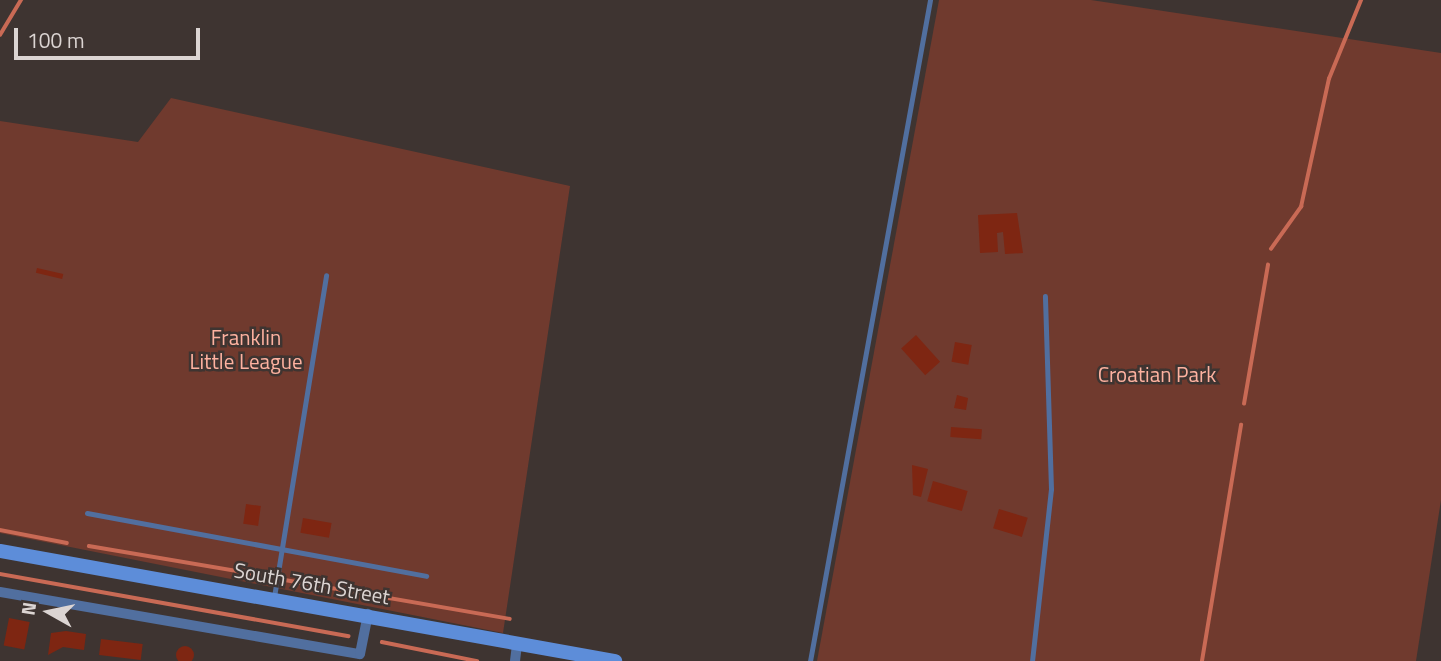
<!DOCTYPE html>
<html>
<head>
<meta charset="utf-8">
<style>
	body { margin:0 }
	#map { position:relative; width:1441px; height:661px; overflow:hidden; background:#3e3431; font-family:"Titillium Web",sans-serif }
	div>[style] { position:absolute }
	.green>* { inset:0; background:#703a2e }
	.stream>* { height:3.5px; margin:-1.75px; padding:0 1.75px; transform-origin:1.75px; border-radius:1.75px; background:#c96a55 }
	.building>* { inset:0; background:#7e2612; transform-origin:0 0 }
	.round { border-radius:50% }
	.service>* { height:5px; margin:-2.5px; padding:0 2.5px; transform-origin:2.5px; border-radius:2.5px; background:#516f9f }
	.minor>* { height:10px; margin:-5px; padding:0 5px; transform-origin:5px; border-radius:5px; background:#516f9f }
	.secondary>* { height:14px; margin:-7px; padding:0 7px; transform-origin:7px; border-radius:7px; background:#5d8dd9 }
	span { translate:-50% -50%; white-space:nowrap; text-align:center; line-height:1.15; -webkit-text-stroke:5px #3e3431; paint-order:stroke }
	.park-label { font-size:21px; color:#feb2a0 }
	.street-label { font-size:21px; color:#dcd5d3 }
	.north { position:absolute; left:14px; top:577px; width:70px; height:70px; -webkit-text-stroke:5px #3e3431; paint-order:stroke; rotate:279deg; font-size:19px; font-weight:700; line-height:28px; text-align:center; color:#dcd5d3 }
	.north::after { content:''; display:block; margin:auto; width:24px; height:32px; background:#dcd5d3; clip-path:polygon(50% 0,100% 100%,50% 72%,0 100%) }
	.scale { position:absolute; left:14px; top:28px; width:186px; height:32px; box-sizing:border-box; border:4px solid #dcd5d3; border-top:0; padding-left:9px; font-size:21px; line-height:24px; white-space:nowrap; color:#dcd5d3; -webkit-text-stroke:5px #3e3431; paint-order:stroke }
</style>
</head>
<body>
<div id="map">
	<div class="green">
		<i style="clip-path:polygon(939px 0,1091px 0,1441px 53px,1441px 500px,1416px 661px,817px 661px)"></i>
		<i style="clip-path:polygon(171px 98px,570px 186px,503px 633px,0 533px,0 121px,138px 142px)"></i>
	</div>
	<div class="stream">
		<i style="left:0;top:35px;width:41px;rotate:-59deg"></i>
		<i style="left:1271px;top:249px;width:52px;rotate:-54.5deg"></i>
		<i style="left:1301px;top:207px;width:131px;rotate:-77.7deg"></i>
		<i style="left:1329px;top:79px;width:85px;rotate:-67.9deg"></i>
		<i style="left:1244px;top:404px;width:141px;rotate:-80.2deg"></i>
		<i style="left:0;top:530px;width:68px;rotate:11deg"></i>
		<i style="left:89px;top:546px;width:181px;rotate:9.6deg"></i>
		<i style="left:0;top:574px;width:354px;rotate:10.1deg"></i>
		<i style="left:285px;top:580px;width:228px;rotate:9.8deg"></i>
		<i style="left:382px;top:642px;width:97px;rotate:11.3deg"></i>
		<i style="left:1202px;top:661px;width:239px;rotate:-80.6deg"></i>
	</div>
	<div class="building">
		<i style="clip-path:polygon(1017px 213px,1023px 253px,1005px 254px,1003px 232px,997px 233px,998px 252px,980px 253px,978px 215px)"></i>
		<i style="left:37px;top:268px;width:27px;height:5px;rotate:13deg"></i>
		<i style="left:916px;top:335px;width:36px;height:20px;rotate:48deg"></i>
		<i style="left:955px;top:342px;width:17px;height:20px;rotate:10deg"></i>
		<i style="clip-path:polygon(957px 395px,968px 398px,966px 410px,954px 408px)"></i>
		<i style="left:951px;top:427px;width:31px;height:10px;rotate:4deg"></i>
		<i style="clip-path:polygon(912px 465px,928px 469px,921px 497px,913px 495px)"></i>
		<i style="left:933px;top:481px;width:36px;height:21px;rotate:16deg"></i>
		<i style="left:246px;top:504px;width:15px;height:20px;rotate:8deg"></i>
		<i style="left:999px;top:509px;width:30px;height:20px;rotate:17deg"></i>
		<i style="left:303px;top:518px;width:29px;height:15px;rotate:10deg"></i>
		<i style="left:9px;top:618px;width:21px;height:28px;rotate:11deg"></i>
		<i style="clip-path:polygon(66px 631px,86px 634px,84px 650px,63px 647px,48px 655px,51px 633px)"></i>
		<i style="left:101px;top:639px;width:42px;height:16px;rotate:7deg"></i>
		<i class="round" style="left:176px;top:646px;width:18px;height:18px"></i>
	</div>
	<div class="service">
		<i style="left:87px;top:513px;width:345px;rotate:10.5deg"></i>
		<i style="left:274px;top:597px;width:326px;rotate:-80.8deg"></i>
		<i style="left:810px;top:661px;width:672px;rotate:-79.71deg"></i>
		<i style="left:1032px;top:661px;width:173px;rotate:-83.7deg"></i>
		<i style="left:1051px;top:489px;width:193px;rotate:-91.8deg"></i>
	</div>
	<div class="minor">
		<i style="left:0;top:592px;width:365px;rotate:9.8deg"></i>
		<i style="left:360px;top:654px;width:41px;rotate:-78.7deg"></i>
		<i style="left:515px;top:661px;width:16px;rotate:-83deg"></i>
	</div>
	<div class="secondary">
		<i style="left:0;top:551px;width:625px;rotate:10.14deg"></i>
	</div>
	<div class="park-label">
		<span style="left:246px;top:349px">Franklin<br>Little League</span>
		<span style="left:1157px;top:374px">Croatian Park</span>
	</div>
	<div class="street-label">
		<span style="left:312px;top:583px;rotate:10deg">South 76th Street</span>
	</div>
	<div class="north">N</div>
	<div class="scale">100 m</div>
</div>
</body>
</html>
